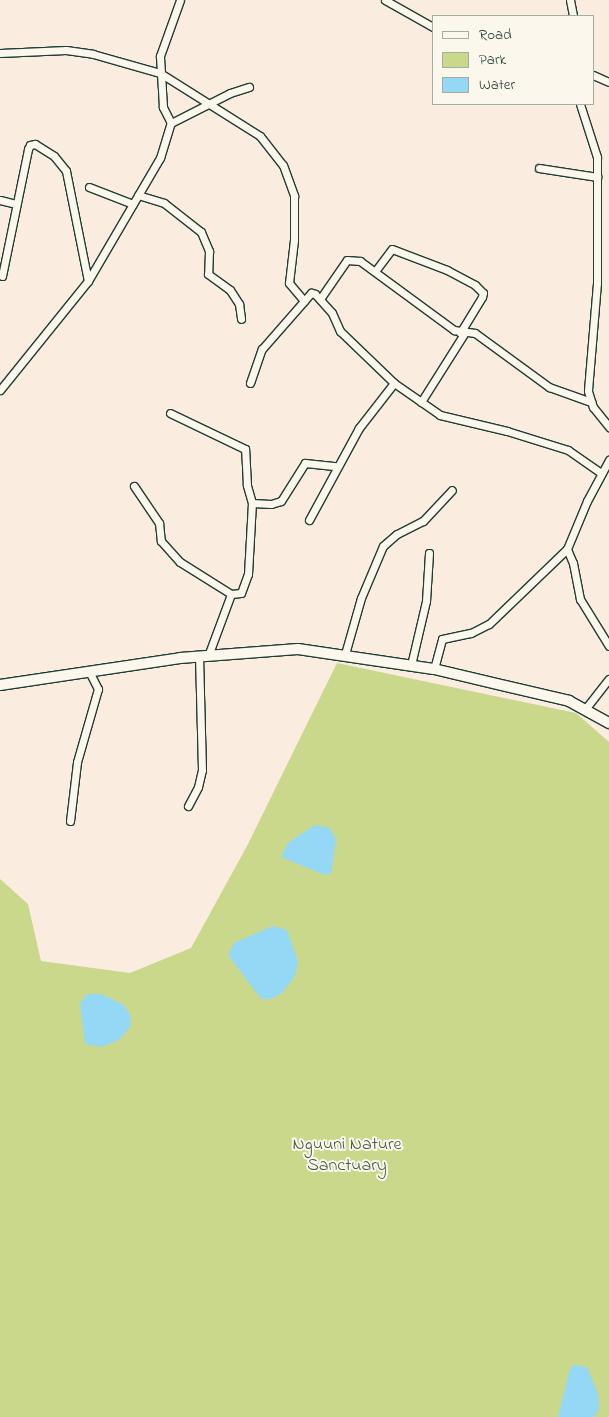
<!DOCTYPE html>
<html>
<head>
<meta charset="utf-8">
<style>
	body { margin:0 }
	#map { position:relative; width:609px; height:1417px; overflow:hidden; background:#fbece0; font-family:"Indie Flower",sans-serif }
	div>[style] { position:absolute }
	.green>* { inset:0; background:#cad88c }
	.water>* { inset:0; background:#94d8f6 }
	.roads { filter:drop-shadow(1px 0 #1f3d34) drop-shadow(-1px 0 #1f3d34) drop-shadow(0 1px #1f3d34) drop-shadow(0 -1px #1f3d34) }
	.street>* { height:7px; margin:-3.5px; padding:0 3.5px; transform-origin:3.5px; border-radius:3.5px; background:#fbf7ec }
	.secondary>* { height:10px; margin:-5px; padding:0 5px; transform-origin:5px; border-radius:5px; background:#fbf7ec }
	span { translate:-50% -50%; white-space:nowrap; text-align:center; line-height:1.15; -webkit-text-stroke:4px #fbf7ec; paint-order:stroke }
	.park-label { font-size:18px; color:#415c46 }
	.legend { position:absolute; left:432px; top:15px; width:162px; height:90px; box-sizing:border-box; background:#fbf7ec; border:1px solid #a3ada2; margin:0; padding:6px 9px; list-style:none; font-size:15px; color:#1f3d34 }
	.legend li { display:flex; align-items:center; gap:10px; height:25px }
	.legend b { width:25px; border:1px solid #a3ada2 }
</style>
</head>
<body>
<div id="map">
	<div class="green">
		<i style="clip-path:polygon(337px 663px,576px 713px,609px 742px,609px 1417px,0 1417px,0 879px,28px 904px,41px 961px,130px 973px,191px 948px,247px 846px)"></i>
	</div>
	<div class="water">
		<i style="clip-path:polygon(315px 825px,330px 828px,336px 840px,331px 873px,325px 875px,281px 857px,288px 843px)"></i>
		<i style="clip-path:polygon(273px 926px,287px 930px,298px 961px,295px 976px,282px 993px,271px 999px,261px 999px,228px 955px,234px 943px)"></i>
		<i style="clip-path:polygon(87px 994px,101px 994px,124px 1005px,131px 1017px,130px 1027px,119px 1040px,101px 1047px,85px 1044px,80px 1003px)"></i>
		<i style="clip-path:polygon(575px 1365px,587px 1367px,598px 1394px,599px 1409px,594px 1417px,558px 1417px,570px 1368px)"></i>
	</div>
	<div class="roads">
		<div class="street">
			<i style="left:385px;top:0;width:55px;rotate:29.4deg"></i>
			<i style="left:570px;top:0;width:16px;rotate:79deg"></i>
			<i style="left:0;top:53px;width:66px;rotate:-2.6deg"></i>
			<i style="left:66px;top:50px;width:27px;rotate:8deg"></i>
			<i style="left:93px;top:54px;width:70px;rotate:15.8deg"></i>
			<i style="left:160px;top:73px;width:118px;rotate:32.2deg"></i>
			<i style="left:260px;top:136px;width:37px;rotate:52deg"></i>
			<i style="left:283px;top:165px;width:33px;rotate:70deg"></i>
			<i style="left:294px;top:196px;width:44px;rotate:90deg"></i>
			<i style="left:294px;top:240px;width:43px;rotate:96.6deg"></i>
			<i style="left:289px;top:283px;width:23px;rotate:50deg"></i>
			<i style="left:304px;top:301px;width:11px;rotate:-49deg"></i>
			<i style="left:311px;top:293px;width:4px;rotate:14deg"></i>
			<i style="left:315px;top:294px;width:25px;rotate:48deg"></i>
			<i style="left:332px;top:313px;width:20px;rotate:66deg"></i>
			<i style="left:340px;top:331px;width:75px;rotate:43.9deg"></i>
			<i style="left:394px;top:383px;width:56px;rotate:34.8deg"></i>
			<i style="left:440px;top:415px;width:69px;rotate:13.4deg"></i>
			<i style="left:507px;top:431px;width:64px;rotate:17.3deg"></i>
			<i style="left:568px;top:450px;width:40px;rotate:34.9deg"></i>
			<i style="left:593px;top:75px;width:17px;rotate:24deg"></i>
			<i style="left:580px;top:104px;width:56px;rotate:72.2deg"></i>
			<i style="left:597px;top:157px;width:126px;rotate:90deg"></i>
			<i style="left:597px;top:283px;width:108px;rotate:94.8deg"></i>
			<i style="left:588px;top:391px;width:17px;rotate:73deg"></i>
			<i style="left:593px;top:407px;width:26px;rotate:51deg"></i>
			<i style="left:171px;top:123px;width:66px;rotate:-27deg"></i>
			<i style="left:230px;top:93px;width:20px;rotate:-18deg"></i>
			<i style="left:539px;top:168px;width:59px;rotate:8.8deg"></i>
			<i style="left:89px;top:187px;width:47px;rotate:21.1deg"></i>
			<i style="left:138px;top:195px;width:27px;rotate:17deg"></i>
			<i style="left:164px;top:203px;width:47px;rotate:38.1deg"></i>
			<i style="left:201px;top:232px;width:21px;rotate:67deg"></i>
			<i style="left:209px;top:251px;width:23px;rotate:92deg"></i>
			<i style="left:208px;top:274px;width:27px;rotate:36deg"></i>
			<i style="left:230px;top:290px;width:17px;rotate:57deg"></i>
			<i style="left:239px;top:304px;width:15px;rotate:82deg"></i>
			<i style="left:0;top:200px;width:16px;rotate:14deg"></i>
			<i style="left:376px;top:270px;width:26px;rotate:-53deg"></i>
			<i style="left:392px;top:249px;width:59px;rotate:20.9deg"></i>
			<i style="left:447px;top:270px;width:32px;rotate:28deg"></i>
			<i style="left:475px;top:285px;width:11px;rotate:45deg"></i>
			<i style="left:483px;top:293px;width:4px;rotate:104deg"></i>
			<i style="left:482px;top:297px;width:42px;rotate:121.4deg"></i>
			<i style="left:2px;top:276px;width:130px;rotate:-78.4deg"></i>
			<i style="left:28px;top:149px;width:4px;rotate:-63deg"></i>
			<i style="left:30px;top:145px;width:5px;rotate:-11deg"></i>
			<i style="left:35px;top:144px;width:22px;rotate:32deg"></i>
			<i style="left:54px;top:156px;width:19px;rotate:51deg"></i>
			<i style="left:66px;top:171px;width:112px;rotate:78.7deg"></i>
			<i style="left:320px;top:299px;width:47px;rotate:-55.3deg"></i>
			<i style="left:347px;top:260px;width:13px;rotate:4deg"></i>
			<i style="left:360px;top:261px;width:117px;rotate:36.3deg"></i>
			<i style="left:454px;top:330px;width:21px;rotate:8deg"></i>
			<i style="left:475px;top:333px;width:92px;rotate:36.1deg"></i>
			<i style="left:549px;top:387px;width:45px;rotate:19.7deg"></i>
			<i style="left:250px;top:383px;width:36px;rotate:-71deg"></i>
			<i style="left:262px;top:349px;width:64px;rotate:-48.8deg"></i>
			<i style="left:0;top:390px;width:140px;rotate:-51.1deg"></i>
			<i style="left:88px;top:281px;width:143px;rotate:-59.7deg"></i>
			<i style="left:160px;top:158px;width:37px;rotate:-73deg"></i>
			<i style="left:171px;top:123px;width:18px;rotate:-117deg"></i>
			<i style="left:163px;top:107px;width:51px;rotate:-93.4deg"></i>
			<i style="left:160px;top:56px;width:59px;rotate:-70.3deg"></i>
			<i style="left:421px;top:402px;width:83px;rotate:-57.8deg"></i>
			<i style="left:134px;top:486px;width:45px;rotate:56deg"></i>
			<i style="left:159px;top:523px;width:18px;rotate:84deg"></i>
			<i style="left:161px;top:541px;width:28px;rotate:48deg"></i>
			<i style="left:180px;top:562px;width:60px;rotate:32.1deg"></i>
			<i style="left:231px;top:594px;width:10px;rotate:-6deg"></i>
			<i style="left:241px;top:593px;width:20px;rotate:-70deg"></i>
			<i style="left:248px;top:574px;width:71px;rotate:-86.8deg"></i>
			<i style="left:252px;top:503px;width:19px;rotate:-106deg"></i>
			<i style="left:247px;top:485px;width:36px;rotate:-93deg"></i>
			<i style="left:245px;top:449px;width:83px;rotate:-154.4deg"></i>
			<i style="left:252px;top:503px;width:19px;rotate:3deg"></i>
			<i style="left:271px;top:504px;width:10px;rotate:-17deg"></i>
			<i style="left:281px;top:501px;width:45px;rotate:-57.7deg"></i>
			<i style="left:305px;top:463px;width:31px;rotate:6deg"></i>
			<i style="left:309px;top:520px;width:105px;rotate:-61.5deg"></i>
			<i style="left:359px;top:428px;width:57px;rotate:-52.1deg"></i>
			<i style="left:567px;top:549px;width:15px;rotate:67deg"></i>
			<i style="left:573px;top:563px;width:37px;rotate:79deg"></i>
			<i style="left:580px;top:599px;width:55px;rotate:58.3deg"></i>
			<i style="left:345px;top:654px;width:58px;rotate:-74.1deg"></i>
			<i style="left:361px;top:598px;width:56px;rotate:-67.1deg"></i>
			<i style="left:383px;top:546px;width:18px;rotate:-41deg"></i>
			<i style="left:397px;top:534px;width:29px;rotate:-27deg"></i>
			<i style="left:423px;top:521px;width:42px;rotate:-46.9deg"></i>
			<i style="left:208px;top:656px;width:66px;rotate:-69.6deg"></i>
			<i style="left:411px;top:665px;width:66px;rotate:-76.8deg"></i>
			<i style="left:426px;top:601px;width:48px;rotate:-86.4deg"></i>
			<i style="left:434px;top:669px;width:31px;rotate:-75deg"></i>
			<i style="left:442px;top:639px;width:30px;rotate:-12deg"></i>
			<i style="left:471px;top:633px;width:20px;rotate:-27deg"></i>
			<i style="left:489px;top:624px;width:108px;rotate:-43.9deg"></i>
			<i style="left:567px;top:549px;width:52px;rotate:-67.4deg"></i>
			<i style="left:587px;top:501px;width:47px;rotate:-61.8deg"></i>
			<i style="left:586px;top:708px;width:37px;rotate:-52deg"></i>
			<i style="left:188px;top:806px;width:21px;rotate:-62deg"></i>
			<i style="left:198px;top:787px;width:17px;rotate:-77deg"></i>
			<i style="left:202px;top:770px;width:113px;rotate:-91.5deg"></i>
			<i style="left:70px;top:821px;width:59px;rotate:-83.2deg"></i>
			<i style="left:77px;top:762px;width:76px;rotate:-74deg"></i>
			<i style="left:98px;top:689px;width:20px;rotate:-117deg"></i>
		</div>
		<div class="secondary">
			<i style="left:0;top:685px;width:182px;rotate:-8.5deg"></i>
			<i style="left:180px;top:658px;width:118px;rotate:-4.4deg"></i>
			<i style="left:298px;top:649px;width:137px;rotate:8.4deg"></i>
			<i style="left:434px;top:669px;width:139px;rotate:13.3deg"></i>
			<i style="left:569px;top:701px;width:46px;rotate:28.8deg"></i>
		</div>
	</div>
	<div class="park-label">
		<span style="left:347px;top:1156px">Nguuni Nature<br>Sanctuary</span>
	</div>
	<ul class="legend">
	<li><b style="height:6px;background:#fbf7ec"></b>Road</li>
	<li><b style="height:14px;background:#cad88c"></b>Park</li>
	<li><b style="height:14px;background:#94d8f6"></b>Water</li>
	</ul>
</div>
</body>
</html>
